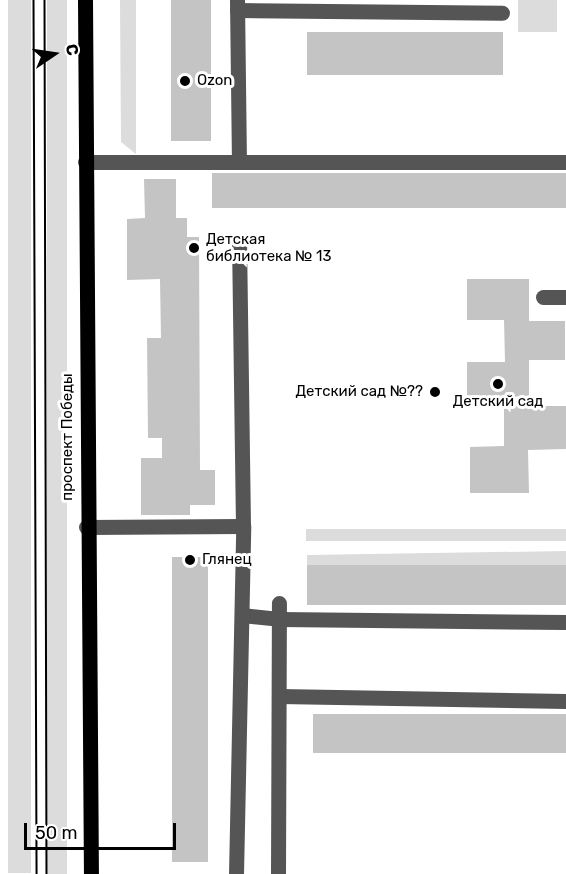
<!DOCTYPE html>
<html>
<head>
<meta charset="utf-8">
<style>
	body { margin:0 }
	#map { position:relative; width:566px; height:874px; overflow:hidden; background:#fff; font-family:Rubik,sans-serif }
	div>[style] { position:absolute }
	.green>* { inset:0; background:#dcdcdc; transform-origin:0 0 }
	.building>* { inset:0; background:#c4c4c4; transform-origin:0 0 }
	.minor>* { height:15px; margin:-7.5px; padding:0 7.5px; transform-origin:7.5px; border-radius:7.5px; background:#555 }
	.major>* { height:15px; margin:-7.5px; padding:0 7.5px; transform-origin:7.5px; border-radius:7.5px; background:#000 }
	.tram>* { height:1.5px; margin:-0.75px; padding:0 0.75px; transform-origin:0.75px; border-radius:0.75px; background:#000 }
	.dots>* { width:16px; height:16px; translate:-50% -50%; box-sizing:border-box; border:3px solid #fff; border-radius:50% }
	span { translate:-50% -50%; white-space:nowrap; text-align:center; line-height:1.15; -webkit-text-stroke:6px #fff; paint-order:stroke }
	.poi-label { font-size:15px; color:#000 }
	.left { translate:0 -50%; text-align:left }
	.right { translate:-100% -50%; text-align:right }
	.street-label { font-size:15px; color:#000 }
	.north { position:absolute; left:24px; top:24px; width:60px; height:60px; -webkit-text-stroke:4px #fff; paint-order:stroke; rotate:77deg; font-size:16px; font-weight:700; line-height:24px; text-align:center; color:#000 }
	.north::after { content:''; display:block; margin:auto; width:21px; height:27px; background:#000; clip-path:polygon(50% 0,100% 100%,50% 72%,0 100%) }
	.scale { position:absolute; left:24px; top:823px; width:152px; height:27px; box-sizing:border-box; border:3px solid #000; border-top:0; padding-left:8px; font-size:18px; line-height:21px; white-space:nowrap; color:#000; -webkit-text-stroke:4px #fff; paint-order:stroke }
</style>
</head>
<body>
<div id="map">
	<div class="green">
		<i style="left:8px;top:0;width:23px;height:873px"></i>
		<i style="left:47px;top:0;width:20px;height:874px"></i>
		<i style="clip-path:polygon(120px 0,136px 0,136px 154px,121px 142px)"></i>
		<i style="left:518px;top:0;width:39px;height:32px"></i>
		<i style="left:566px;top:529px;width:12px;height:260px;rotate:90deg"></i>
		<i style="clip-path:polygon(566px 551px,566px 565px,307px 566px,307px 555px)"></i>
	</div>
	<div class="building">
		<i style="left:171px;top:0;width:40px;height:141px"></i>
		<i style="left:307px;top:32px;width:196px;height:43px"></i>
		<i style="left:566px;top:173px;width:35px;height:354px;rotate:90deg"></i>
		<i style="clip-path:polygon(144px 179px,176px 179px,176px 218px,187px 218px,187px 237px,199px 237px,200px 470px,215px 470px,215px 505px,190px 505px,190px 515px,141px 515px,141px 458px,162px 458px,162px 438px,148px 438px,147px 338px,161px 338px,160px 279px,127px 280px,127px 219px,145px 218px)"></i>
		<i style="clip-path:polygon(467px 279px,529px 279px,529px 321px,565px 321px,565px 360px,529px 360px,529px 406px,566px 406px,566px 449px,528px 450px,529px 493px,470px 493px,470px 447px,504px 446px,504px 405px,467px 406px,467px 362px,505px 362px,504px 320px,467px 320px)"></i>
		<i style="left:172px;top:557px;width:36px;height:305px"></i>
		<i style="left:566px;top:565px;width:40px;height:259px;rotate:90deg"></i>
		<i style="left:313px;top:714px;width:253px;height:39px"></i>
	</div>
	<div class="minor">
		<i style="left:237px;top:0;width:162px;rotate:89.3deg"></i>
		<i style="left:237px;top:10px;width:265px;rotate:0.6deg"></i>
		<i style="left:85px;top:162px;width:481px"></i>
		<i style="left:543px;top:297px;width:23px"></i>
		<i style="left:86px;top:527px;width:157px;rotate:-0.4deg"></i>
		<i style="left:243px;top:526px;width:283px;rotate:-90.8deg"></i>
		<i style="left:242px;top:615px;width:37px;rotate:6deg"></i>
		<i style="left:279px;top:619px;width:287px;rotate:0.6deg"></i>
		<i style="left:279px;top:696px;width:287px;rotate:1deg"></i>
		<i style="left:236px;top:874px;width:348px;rotate:-88.8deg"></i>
		<i style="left:278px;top:874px;width:271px;rotate:-89.8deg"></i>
	</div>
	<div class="major">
		<i style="left:85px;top:0;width:874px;rotate:89.61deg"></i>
	</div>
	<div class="tram">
		<i style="left:34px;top:0;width:874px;rotate:89.8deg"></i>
		<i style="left:45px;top:0;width:874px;rotate:89.87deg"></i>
	</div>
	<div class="dots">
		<i style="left:185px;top:81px;background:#000"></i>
		<i style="left:194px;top:248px;background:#000"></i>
		<i style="left:498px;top:384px;background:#000"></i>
		<i style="left:435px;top:392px;background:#000"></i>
		<i style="left:190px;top:560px;background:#000"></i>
	</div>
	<div class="poi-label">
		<span class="left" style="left:197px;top:81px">Ozon</span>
		<span class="left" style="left:206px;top:248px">Детская<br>библиотека № 13</span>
		<span class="right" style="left:423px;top:392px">Детский сад №??</span>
		<span style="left:498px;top:402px">Детский сад</span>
		<span class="left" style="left:202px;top:560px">Глянец</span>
	</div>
	<div class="street-label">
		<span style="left:68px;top:437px;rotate:-90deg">проспект Победы</span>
	</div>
	<div class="north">С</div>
	<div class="scale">50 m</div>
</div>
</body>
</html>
